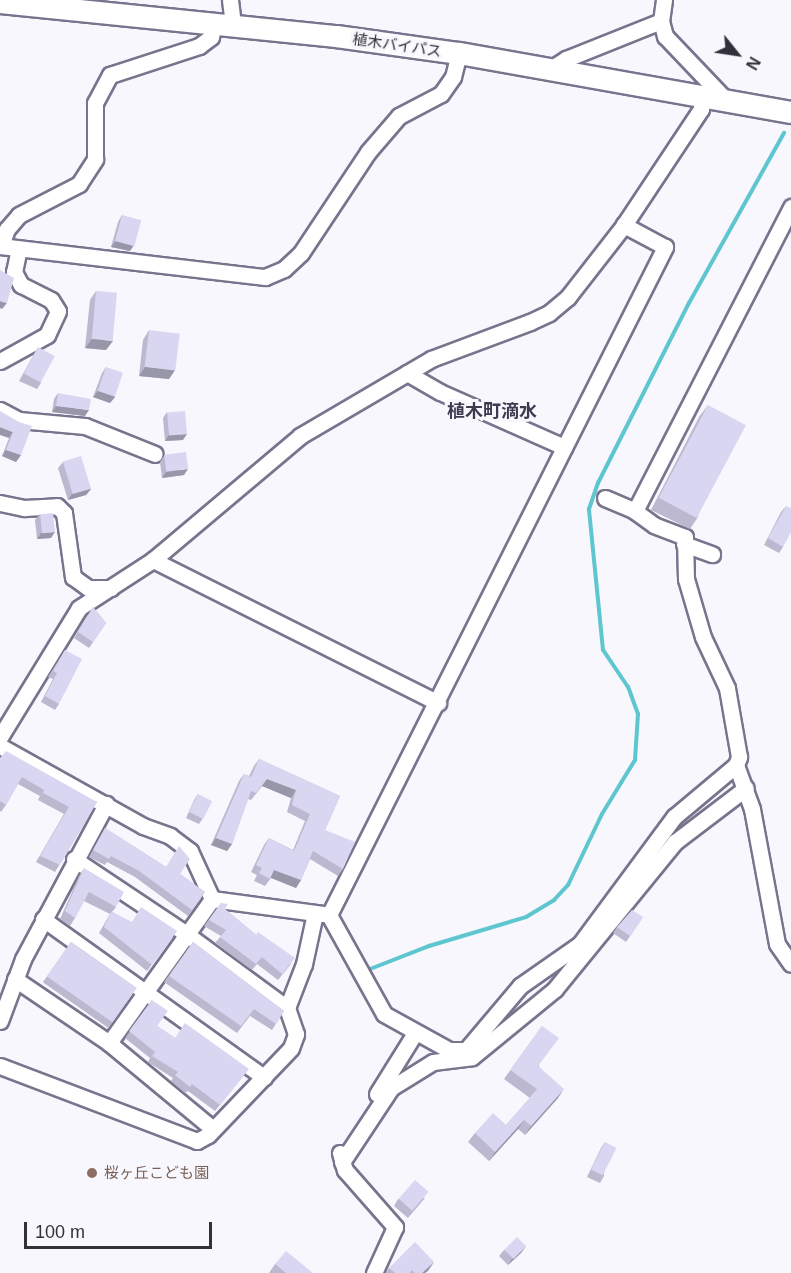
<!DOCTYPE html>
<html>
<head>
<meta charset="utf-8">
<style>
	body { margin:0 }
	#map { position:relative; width:791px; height:1273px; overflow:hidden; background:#f8f7fd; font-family:Arial,"Noto Sans JP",sans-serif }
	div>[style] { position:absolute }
	.stream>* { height:4px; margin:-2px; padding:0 2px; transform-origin:2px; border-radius:2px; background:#5ec6cf }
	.roads { filter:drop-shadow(2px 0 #78748d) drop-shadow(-2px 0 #78748d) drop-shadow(0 2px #78748d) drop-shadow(0 -2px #78748d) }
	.minor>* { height:15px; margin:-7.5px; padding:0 7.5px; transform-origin:7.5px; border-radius:7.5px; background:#fff }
	.highway>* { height:21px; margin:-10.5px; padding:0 10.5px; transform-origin:10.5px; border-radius:10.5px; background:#fff }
	.wall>* { inset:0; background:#bbb8cf; transform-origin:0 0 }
	.shaded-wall>* { inset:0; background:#9896a9 }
	.building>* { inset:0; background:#d9d6f1; transform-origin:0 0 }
	.dots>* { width:16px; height:16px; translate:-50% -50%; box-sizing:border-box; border:3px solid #f8f7fd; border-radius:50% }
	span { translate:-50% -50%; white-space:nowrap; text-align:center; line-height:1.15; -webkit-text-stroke:6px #f8f7fd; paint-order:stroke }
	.street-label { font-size:15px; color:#32303b }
	.education-label { font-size:15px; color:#785e54 }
	.left { translate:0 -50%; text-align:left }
	.quarter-label { font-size:18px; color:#3e3b51; font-weight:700 }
	.north { position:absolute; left:707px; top:24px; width:60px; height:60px; -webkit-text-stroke:4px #f8f7fd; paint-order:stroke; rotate:120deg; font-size:16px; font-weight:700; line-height:24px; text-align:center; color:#32303b }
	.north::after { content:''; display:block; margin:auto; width:21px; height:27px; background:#32303b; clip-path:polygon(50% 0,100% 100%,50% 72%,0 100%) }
	.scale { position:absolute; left:24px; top:1222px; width:188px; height:27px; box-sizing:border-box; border:3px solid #32303b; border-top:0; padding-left:8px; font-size:18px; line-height:21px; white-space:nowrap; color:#32303b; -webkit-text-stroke:4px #f8f7fd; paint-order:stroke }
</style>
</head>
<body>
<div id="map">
	<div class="stream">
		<i style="left:365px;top:971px;width:69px;rotate:-21.3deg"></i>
		<i style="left:429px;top:946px;width:101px;rotate:-16.6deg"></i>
		<i style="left:526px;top:917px;width:33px;rotate:-31deg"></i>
		<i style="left:554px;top:900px;width:21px;rotate:-47deg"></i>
		<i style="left:568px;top:885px;width:79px;rotate:-64.4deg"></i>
		<i style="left:602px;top:814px;width:63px;rotate:-58.6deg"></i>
		<i style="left:635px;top:760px;width:46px;rotate:-86.3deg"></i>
		<i style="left:638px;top:714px;width:29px;rotate:-110deg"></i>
		<i style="left:628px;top:687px;width:45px;rotate:-124deg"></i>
		<i style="left:603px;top:650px;width:142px;rotate:-95.7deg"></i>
		<i style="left:589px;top:509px;width:28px;rotate:-71deg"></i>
		<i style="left:598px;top:483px;width:202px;rotate:-63.2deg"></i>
		<i style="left:689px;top:303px;width:195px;rotate:-60.8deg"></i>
	</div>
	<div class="roads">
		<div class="minor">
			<i style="left:230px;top:0;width:25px;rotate:83deg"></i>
			<i style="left:664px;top:0;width:21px;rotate:98deg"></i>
			<i style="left:661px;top:21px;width:16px;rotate:75deg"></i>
			<i style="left:665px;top:36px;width:88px;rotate:46.4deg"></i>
			<i style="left:552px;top:68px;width:17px;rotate:-33deg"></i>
			<i style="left:566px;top:59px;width:102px;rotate:-21.8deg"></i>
			<i style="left:0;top:246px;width:267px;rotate:6.7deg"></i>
			<i style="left:265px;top:277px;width:21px;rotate:-23deg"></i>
			<i style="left:284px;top:269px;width:23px;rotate:-43deg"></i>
			<i style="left:301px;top:253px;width:121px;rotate:-56.4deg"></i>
			<i style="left:368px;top:152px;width:48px;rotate:-49.3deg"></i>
			<i style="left:399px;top:116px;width:47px;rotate:-27.6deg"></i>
			<i style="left:441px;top:94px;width:21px;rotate:-55deg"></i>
			<i style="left:453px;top:77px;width:25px;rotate:-76deg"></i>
			<i style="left:1px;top:246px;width:18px;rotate:-71deg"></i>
			<i style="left:7px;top:229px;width:18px;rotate:-49deg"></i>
			<i style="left:19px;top:215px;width:68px;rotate:-27.3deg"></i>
			<i style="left:79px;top:184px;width:30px;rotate:-57deg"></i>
			<i style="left:95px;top:159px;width:56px;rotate:-90deg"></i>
			<i style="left:95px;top:103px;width:32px;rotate:-62deg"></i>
			<i style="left:110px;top:75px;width:94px;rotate:-18deg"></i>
			<i style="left:199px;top:46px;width:15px;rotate:-37deg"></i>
			<i style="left:211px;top:37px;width:14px;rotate:-78deg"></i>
			<i style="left:0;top:361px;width:54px;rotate:-29deg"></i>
			<i style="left:47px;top:335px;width:26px;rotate:-65deg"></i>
			<i style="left:58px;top:311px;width:13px;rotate:-122deg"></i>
			<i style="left:51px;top:300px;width:34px;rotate:-153deg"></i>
			<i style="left:21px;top:285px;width:15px;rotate:-118deg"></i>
			<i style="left:14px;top:272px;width:24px;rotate:-78deg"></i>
			<i style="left:407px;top:373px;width:38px;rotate:30deg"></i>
			<i style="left:440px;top:392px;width:136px;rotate:23.9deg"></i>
			<i style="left:0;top:410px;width:21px;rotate:28deg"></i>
			<i style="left:19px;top:420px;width:66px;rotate:5.2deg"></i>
			<i style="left:85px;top:426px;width:75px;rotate:21.8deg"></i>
			<i style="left:605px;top:498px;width:33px;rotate:23deg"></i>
			<i style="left:0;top:503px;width:25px;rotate:12deg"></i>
			<i style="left:24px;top:508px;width:33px;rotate:-3deg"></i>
			<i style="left:57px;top:506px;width:10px;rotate:45deg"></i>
			<i style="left:64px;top:513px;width:65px;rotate:82deg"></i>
			<i style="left:73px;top:577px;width:19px;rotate:36deg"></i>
			<i style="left:88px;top:588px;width:23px"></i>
			<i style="left:684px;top:544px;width:30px;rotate:20deg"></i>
			<i style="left:153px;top:560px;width:319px;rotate:26.6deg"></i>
			<i style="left:0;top:737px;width:151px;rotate:-58.5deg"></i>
			<i style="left:79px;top:608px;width:88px;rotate:-33deg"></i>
			<i style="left:153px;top:560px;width:192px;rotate:-40.1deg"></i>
			<i style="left:300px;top:436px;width:152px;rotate:-30.4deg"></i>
			<i style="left:431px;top:359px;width:106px;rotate:-20.5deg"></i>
			<i style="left:530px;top:322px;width:21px;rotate:-25deg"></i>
			<i style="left:549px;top:313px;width:25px;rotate:-40deg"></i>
			<i style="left:568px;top:297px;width:91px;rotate:-52.1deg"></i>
			<i style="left:624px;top:225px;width:139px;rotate:-56.4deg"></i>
			<i style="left:701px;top:109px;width:13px;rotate:-81deg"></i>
			<i style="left:0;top:746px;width:164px;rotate:29.2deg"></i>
			<i style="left:143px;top:826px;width:29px;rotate:20deg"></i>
			<i style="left:170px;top:836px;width:25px;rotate:37deg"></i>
			<i style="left:190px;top:851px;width:53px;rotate:65.4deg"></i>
			<i style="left:212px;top:899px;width:112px;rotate:7.7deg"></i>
			<i style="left:736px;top:765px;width:47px;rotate:70deg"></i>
			<i style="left:752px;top:809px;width:137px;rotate:79.5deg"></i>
			<i style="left:777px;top:944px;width:24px;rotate:55deg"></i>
			<i style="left:74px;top:859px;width:133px;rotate:33.7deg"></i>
			<i style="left:185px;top:933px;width:127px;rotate:36.3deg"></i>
			<i style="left:329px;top:915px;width:113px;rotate:60.9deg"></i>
			<i style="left:384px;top:1014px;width:74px;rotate:29deg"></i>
			<i style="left:449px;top:1050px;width:17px"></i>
			<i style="left:466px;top:1050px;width:84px;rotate:-49.8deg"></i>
			<i style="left:520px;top:986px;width:73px;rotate:-35deg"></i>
			<i style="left:580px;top:944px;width:158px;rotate:-53.5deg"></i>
			<i style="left:674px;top:817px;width:81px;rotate:-40deg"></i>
			<i style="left:736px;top:765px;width:9px;rotate:-69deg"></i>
			<i style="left:739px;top:757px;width:70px;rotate:-99.9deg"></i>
			<i style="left:727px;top:688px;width:56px;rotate:-115.2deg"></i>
			<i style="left:703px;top:637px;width:60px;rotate:-106.3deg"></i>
			<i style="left:686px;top:579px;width:42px;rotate:-91.4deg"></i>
			<i style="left:685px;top:537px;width:33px;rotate:-159deg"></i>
			<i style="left:654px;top:525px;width:24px;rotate:-144deg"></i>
			<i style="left:635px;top:511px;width:342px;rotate:-62.8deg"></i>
			<i style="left:329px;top:915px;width:748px;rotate:-63.3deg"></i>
			<i style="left:665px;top:247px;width:47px;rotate:-151.8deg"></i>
			<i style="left:43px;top:919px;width:272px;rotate:35.6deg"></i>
			<i style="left:15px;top:979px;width:114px;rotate:34.2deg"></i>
			<i style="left:109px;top:1043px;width:135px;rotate:39.6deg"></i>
			<i style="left:0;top:1021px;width:66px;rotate:-69.6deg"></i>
			<i style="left:23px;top:959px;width:176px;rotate:-61.8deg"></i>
			<i style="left:109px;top:1043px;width:177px;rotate:-54.4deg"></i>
			<i style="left:0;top:1066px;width:211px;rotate:20.8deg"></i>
			<i style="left:197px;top:1141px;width:13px;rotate:-29deg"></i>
			<i style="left:208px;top:1135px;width:120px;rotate:-46.3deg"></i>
			<i style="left:291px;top:1048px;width:15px;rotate:-70deg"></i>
			<i style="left:296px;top:1034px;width:28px;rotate:-109deg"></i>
			<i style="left:287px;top:1008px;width:47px;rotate:-68.9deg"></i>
			<i style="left:304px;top:964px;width:52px;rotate:-77.8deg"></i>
			<i style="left:377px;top:1094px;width:72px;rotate:-58.1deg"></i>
			<i style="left:340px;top:1153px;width:18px;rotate:74deg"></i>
			<i style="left:345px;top:1170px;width:76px;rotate:48.7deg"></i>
			<i style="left:395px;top:1227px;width:51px;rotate:114.5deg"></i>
			<i style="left:342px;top:1162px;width:89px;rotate:-56.5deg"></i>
			<i style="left:391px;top:1088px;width:49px;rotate:-31.8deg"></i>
			<i style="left:433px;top:1062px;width:39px;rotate:-7deg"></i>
			<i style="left:472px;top:1057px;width:107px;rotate:-39.3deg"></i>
			<i style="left:555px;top:989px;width:190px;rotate:-50.8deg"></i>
			<i style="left:675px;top:842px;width:89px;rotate:-37.3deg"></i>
		</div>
		<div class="highway">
			<i style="left:0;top:2px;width:338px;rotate:5.8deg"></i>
			<i style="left:336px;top:36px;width:124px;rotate:7.9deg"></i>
			<i style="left:459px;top:53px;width:337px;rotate:10.1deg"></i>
		</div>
	</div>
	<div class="wall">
		<i style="clip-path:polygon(122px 215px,134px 245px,130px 251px,111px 247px,118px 222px)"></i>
		<i style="clip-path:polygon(96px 291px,106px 350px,85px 348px,90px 300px)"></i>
		<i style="clip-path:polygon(149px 330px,175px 370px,169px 379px,139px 376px,143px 340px)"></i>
		<i style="clip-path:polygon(38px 347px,41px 383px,37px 389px,19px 381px)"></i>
		<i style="clip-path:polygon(106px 367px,115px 397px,110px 403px,93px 397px,102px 373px)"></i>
		<i style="clip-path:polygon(58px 393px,85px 416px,52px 412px,54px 399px)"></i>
		<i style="clip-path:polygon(708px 405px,698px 517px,690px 529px,651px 510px,699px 417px)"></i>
		<i style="clip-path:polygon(167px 412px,183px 440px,165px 441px,163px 418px)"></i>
		<i style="clip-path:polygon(19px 422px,21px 455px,16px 462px,2px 456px,9px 438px)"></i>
		<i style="clip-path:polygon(164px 456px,184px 475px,162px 478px,160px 462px)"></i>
		<i style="clip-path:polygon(63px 462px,91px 489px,86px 495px,68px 500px,58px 468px)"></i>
		<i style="clip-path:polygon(786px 506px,783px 547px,779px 553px,764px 545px,781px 512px)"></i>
		<i style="clip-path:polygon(40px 514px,51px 538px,37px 539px,35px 520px)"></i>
		<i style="clip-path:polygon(93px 607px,106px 623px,89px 648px,74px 638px)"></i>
		<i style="clip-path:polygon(65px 650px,59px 704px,55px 710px,41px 702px,53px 679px,48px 677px)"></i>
		<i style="clip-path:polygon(0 758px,97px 802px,55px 872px,36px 862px,64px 814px,38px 800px,40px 796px,18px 784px,6px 805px,1px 812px,0 811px)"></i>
		<i style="clip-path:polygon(259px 759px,340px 796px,325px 830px,343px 869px,338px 876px,310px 859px,301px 880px,296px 888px,271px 878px,265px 886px,254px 881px,257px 875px,251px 872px,264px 845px,269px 838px,293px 850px,305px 821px,287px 812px,291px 798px,262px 786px,251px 800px,248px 799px,232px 844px,227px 851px,211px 845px,239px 781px,244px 774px,249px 776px,254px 766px)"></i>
		<i style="clip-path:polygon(198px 794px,203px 818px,199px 824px,186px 818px,194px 800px)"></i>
		<i style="clip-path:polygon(105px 828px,166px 867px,180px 874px,205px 892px,188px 916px,135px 877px,107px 862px,105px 865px,89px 857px)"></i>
		<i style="clip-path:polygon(84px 868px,116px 907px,112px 912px,131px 922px,177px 931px,147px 971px,99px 933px,110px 914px,84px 901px,75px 918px,70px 926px,60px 919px,79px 876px)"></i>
		<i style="clip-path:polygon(221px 903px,225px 909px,291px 964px,278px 980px,257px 964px,252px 970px,215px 943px,221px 936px,204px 926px)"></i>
		<i style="clip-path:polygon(643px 917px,626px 942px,613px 933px,617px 927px)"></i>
		<i style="left:71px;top:942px;width:80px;height:49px;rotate:35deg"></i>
		<i style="clip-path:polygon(193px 942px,284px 1011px,272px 1030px,250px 1016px,237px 1033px,164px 982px)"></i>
		<i style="clip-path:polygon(152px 1000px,157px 1026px,175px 1038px,244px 1075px,215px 1111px,188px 1091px,185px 1093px,171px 1081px,173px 1078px,148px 1062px,150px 1058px,125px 1038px)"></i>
		<i style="clip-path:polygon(542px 1026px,539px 1066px,558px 1098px,525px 1135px,518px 1129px,489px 1161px,468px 1142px,475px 1133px,506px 1125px,530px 1098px,504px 1079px)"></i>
		<i style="clip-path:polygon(605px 1142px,604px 1176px,600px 1183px,587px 1177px,601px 1148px)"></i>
		<i style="clip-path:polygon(425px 1198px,408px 1218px,394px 1206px,398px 1199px)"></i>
		<i style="clip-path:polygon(526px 1246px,521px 1253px,508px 1265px,499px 1256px,504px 1250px)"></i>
		<i style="clip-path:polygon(434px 1262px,425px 1273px,386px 1273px,389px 1268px)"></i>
		<i style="clip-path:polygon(275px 1264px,313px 1273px,269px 1273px)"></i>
	</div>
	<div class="shaded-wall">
		<i style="clip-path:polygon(116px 241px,134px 245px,130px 251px,111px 247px)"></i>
		<i style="clip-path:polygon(0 301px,7px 303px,2px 309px,0 308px)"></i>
		<i style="clip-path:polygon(92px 339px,113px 341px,106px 350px,85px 348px)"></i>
		<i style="clip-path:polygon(145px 367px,175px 370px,169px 379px,139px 376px)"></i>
		<i style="clip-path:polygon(98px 391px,115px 397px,110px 403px,93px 397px)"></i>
		<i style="clip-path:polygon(56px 406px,89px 410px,85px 416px,52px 412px)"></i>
		<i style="clip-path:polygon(0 427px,13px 432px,9px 438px,0 435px)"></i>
		<i style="clip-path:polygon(187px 434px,183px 440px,165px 441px,169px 435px)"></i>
		<i style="clip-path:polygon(6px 450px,21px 455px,16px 462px,2px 456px)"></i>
		<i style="clip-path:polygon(188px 469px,184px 475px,162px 478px,166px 472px)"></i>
		<i style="clip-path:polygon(91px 489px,86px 495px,68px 500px,72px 494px)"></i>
		<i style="clip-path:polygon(55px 532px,51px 538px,37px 539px,41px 533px)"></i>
		<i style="clip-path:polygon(267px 779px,296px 790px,291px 798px,262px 786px,251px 800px)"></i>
		<i style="clip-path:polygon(216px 838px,232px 844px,227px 851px,211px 845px)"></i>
		<i style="clip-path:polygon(274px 870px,301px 880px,296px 888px,269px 877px)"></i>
		<i style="clip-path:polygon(564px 1089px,558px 1098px,525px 1135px,531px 1126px)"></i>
		<i style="clip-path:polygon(524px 1120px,518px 1129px,489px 1161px,495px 1152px)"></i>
		<i style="clip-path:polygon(526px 1246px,521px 1253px,508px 1265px,512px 1259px)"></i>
		<i style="clip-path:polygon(434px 1262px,428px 1271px,425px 1273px,422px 1273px)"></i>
	</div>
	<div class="building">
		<i style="left:122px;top:215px;width:20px;height:27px;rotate:15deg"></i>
		<i style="clip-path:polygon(0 270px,14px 278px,7px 303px,0 301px)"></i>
		<i style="left:96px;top:291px;width:21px;height:48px;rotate:5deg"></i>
		<i style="left:149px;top:330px;width:31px;height:37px;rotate:7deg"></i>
		<i style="left:38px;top:347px;width:19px;height:30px;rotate:28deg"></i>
		<i style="left:106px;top:367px;width:18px;height:25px;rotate:19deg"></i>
		<i style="clip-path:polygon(58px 393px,91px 399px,89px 410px,56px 406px)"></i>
		<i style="left:708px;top:405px;width:43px;height:105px;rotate:28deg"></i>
		<i style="clip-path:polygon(0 411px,19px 422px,32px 426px,21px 455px,6px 450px,13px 432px,0 427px)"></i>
		<i style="left:185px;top:411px;width:23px;height:18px;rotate:85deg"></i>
		<i style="left:186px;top:452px;width:17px;height:22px;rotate:83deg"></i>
		<i style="left:81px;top:456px;width:34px;height:19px;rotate:73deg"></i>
		<i style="clip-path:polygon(786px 506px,791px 508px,791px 532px,783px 547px,768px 538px)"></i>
		<i style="left:53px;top:513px;width:19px;height:13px;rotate:84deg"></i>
		<i style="clip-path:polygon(93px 607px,106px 623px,93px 642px,78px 632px)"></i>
		<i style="clip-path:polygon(65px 650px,82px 659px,59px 704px,45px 696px,57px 673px,53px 671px)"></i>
		<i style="clip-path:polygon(6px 751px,97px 802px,60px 865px,40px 856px,69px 807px,43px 793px,44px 790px,22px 777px,6px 805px,0 801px,0 758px)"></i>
		<i style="clip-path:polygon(259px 759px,340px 796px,325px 830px,355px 842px,343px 869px,313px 851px,301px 880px,274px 870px,270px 879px,259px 873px,262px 868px,256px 865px,269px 838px,294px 851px,310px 814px,292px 805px,296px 790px,267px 779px,256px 793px,251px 791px,232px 844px,216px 838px,244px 774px,251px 777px)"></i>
		<i style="left:198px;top:794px;width:16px;height:20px;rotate:27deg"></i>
		<i style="clip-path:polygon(105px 828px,166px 867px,179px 846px,190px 859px,180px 874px,205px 892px,192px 910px,139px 871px,111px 856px,109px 859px,93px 850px)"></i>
		<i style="clip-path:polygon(84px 868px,124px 892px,116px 907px,89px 892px,75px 918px,65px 911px)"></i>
		<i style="clip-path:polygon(221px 903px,228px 904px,225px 909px,256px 935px,258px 932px,295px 958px,282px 974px,262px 957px,256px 964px,220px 937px,226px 930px,209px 920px)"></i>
		<i style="clip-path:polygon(141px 907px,177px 931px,152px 965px,104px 927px,111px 912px,132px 922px)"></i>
		<i style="clip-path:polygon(632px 910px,643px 917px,630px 936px,617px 927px)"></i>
		<i style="left:71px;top:942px;width:80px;height:42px;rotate:35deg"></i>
		<i style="clip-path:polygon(193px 942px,284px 1011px,276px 1024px,254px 1009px,241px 1026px,169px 976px)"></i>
		<i style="clip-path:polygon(152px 1000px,168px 1011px,157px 1026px,175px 1038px,185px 1023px,249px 1069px,220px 1105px,192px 1084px,190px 1087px,175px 1075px,178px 1072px,152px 1056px,155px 1052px,129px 1031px)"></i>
		<i style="clip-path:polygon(542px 1026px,559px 1038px,538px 1066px,564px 1089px,531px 1126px,524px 1120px,495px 1152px,475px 1133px,493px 1113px,506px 1125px,537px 1089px,510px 1070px)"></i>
		<i style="left:605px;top:1142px;width:13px;height:31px;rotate:27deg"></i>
		<i style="left:415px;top:1180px;width:18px;height:25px;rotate:41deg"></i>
		<i style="left:517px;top:1237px;width:13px;height:18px;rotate:45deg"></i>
		<i style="clip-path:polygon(415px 1242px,434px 1262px,422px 1273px,415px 1273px,412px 1270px,410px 1273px,395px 1273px,389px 1268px)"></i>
		<i style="clip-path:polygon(286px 1251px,313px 1273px,286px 1273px,275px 1264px)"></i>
	</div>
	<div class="dots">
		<i style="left:92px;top:1173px;background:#8d6e63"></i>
	</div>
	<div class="street-label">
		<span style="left:397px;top:45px;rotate:8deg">植木バイパス</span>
	</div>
	<div class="education-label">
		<span class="left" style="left:104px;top:1173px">桜ヶ丘こども園</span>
	</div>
	<div class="quarter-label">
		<span style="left:492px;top:411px">植木町滴水</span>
	</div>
	<div class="north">N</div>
	<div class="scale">100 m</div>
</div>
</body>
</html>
